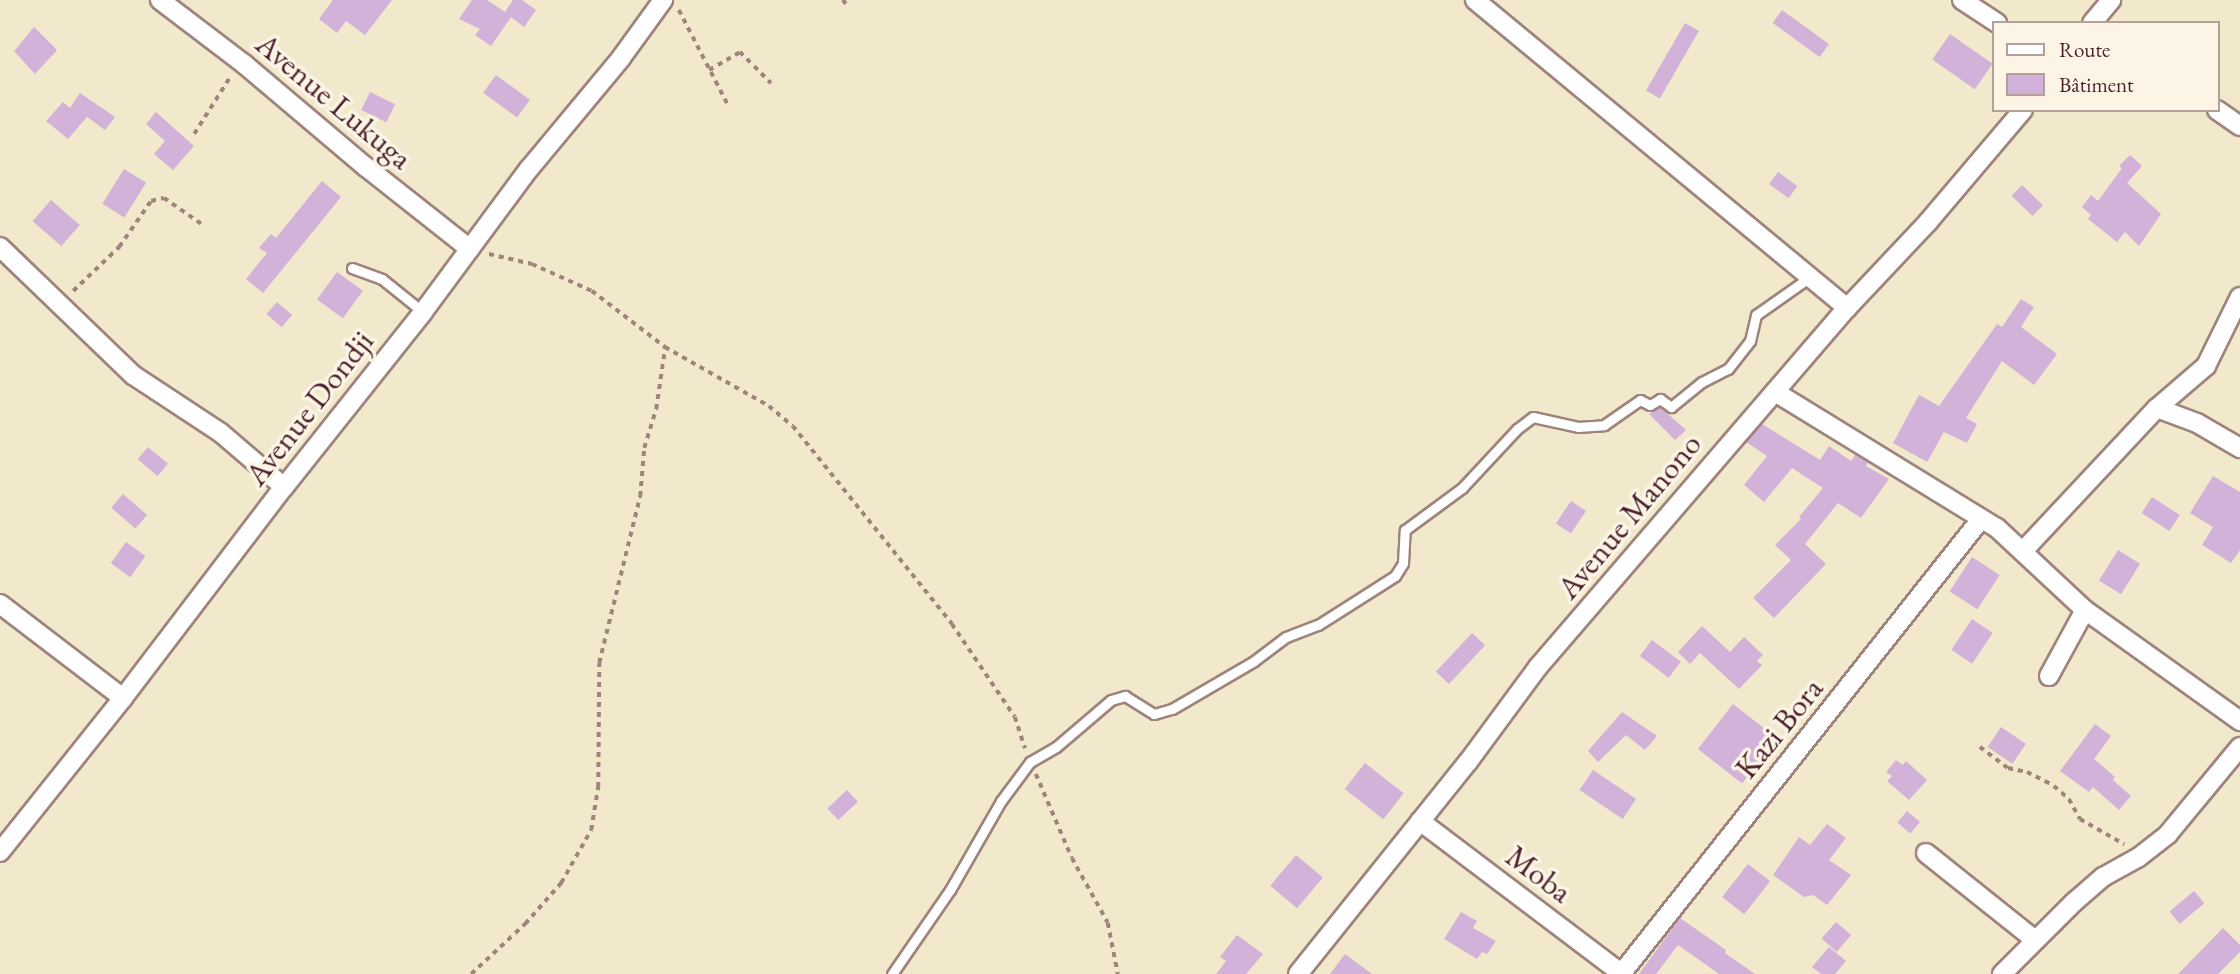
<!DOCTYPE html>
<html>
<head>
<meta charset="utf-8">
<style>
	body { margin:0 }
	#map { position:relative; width:2240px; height:974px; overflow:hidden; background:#f2e8cc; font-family:"EB Garamond",serif }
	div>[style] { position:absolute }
	.building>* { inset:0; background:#d2b2d8; transform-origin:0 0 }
	.path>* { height:3.5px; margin-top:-1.75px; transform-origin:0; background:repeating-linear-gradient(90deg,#9e847c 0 5px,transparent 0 10px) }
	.roads { filter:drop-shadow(2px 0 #9e847c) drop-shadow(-2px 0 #9e847c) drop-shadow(0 2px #9e847c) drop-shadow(0 -2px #9e847c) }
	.lane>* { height:9px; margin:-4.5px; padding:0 4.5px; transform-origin:4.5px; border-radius:4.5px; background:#fff }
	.street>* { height:18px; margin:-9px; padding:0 9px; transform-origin:9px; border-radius:9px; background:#fff }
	span { translate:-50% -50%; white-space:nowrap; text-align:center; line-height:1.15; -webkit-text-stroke:7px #fcf5e5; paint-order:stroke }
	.street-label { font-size:32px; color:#4a1f2b }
	.legend { position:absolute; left:1992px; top:21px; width:228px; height:91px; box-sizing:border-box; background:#fcf5e5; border:2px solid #b59f9b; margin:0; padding:9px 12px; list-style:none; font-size:21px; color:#4a1f2b }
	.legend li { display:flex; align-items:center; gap:14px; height:35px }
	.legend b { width:35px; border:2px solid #b59f9b }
</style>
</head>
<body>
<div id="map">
	<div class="building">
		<i style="clip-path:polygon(333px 0,392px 0,365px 35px,346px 21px,337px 33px,319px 19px)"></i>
		<i style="clip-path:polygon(472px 0,487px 0,505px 12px,513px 0,522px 0,536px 10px,524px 27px,511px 17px,491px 46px,475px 35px,480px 29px,459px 19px)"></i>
		<i style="left:1782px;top:10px;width:58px;height:16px;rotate:36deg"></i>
		<i style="left:1685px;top:23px;width:16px;height:78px;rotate:30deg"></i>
		<i style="clip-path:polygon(34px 27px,57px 50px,35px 74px,14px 51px)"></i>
		<i style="left:1950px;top:34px;width:52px;height:31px;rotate:35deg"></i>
		<i style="left:496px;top:75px;width:42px;height:22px;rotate:36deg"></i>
		<i style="left:370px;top:92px;width:28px;height:20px;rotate:26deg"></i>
		<i style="clip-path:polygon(80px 93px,115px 117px,105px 130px,87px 117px,68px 139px,46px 121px,63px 102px,70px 108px)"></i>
		<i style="clip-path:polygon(156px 112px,194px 146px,173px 170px,154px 154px,165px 141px,146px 124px)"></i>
		<i style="clip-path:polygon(2130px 155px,2142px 166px,2127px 183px,2161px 214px,2139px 246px,2125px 232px,2117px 242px,2088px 219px,2091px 215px,2082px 207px,2091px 195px,2098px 201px,2122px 168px,2119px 166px)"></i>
		<i style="left:124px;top:169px;width:26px;height:41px;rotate:32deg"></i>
		<i style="left:1778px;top:172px;width:24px;height:15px;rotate:36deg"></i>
		<i style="clip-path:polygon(322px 181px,341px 197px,263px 293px,246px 279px,267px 253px,259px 248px,271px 234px,276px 238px)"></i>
		<i style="left:2022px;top:185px;width:29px;height:15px;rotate:44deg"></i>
		<i style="left:51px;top:200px;width:38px;height:28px;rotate:41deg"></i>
		<i style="left:337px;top:272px;width:32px;height:34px;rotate:36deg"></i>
		<i style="clip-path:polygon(2021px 299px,2034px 307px,2021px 327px,2057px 354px,2034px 385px,2002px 361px,1966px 418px,1977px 424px,1967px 443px,1944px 432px,1927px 462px,1893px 443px,1919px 395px,1939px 406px,1997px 324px,2002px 327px)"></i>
		<i style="left:277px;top:302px;width:20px;height:16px;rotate:41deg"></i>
		<i style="clip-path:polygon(1660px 407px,1686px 430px,1675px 440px,1649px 414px)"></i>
		<i style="clip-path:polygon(1762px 424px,1820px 460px,1829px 446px,1851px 461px,1855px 455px,1868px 462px,1866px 466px,1889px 479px,1861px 518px,1838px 503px,1805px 544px,1826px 564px,1774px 618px,1753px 598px,1791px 560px,1775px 545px,1801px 519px,1799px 517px,1823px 488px,1792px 468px,1764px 502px,1744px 485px,1767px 456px,1746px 442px)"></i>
		<i style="left:148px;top:447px;width:26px;height:16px;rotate:40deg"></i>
		<i style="clip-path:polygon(2213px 476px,2240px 492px,2240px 550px,2231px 563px,2202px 545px,2213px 527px,2190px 513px)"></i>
		<i style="left:123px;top:494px;width:32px;height:18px;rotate:41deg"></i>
		<i style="left:2152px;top:497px;width:33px;height:19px;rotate:33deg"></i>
		<i style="left:1571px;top:501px;width:18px;height:27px;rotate:34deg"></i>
		<i style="left:126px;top:542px;width:24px;height:26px;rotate:36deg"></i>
		<i style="left:2118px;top:550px;width:26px;height:36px;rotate:32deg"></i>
		<i style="left:1972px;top:557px;width:33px;height:41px;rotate:33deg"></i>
		<i style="left:1972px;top:619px;width:25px;height:37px;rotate:34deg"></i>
		<i style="clip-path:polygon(1702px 626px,1730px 652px,1744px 637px,1763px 655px,1757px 661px,1762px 665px,1739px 689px,1700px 653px,1690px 664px,1678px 652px)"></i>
		<i style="left:1472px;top:633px;width:18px;height:53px;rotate:43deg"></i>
		<i style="left:1652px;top:640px;width:36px;height:20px;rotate:37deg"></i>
		<i style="left:1733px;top:704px;width:56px;height:57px;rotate:38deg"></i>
		<i style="clip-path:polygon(1622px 712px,1657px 736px,1645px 750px,1626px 735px,1598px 762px,1588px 751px)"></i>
		<i style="clip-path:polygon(2095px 724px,2111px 736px,2094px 759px,2115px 777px,2113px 780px,2131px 796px,2119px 810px,2093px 787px,2089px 792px,2060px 771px)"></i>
		<i style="left:2001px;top:727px;width:30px;height:24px;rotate:34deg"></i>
		<i style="clip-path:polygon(1896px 760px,1903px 765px,1906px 761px,1927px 780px,1909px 800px,1887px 781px,1892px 776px,1886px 772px)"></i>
		<i style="left:1365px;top:763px;width:49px;height:33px;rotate:38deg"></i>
		<i style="left:1593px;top:770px;width:52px;height:24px;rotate:34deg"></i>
		<i style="left:847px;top:790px;width:16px;height:27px;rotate:47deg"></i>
		<i style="left:1907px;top:811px;width:17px;height:15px;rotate:40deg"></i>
		<i style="clip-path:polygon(1827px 824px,1846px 838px,1829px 860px,1851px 875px,1827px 905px,1813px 895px,1804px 897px,1773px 875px,1799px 837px,1810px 845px)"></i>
		<i style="left:1296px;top:855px;width:35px;height:40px;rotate:40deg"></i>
		<i style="left:1748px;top:864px;width:28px;height:42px;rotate:38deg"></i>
		<i style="left:2194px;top:891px;width:16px;height:32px;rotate:50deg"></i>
		<i style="clip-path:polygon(1461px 912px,1477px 921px,1473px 928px,1496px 941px,1487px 954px,1482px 952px,1477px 959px,1444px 939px)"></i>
		<i style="clip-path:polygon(1680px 918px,1726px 950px,1725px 953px,1755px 974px,1719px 974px,1678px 945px,1656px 974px,1639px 974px)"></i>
		<i style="left:1836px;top:922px;width:20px;height:22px;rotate:41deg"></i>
		<i style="clip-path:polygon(2223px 928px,2240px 945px,2240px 952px,2218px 974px,2178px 974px)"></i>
		<i style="clip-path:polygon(1237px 935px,1263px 954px,1246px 974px,1216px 974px,1226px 961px,1220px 957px)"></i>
		<i style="clip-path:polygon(1829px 947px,1846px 961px,1835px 974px,1821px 974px,1812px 967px)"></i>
		<i style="clip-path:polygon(1345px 954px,1372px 974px,1330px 974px)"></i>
	</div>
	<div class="path">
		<i style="left:843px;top:0;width:10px;rotate:53deg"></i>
		<i style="left:679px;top:10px;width:107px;rotate:62.7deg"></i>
		<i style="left:709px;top:70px;width:36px;rotate:-30deg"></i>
		<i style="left:740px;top:52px;width:44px;rotate:45deg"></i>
		<i style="left:194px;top:134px;width:67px;rotate:-57.7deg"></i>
		<i style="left:489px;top:254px;width:44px;rotate:13.1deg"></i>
		<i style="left:532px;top:264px;width:66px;rotate:24.2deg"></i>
		<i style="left:592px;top:291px;width:92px;rotate:37.5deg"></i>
		<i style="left:665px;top:347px;width:120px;rotate:29.6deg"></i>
		<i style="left:769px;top:406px;width:31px;rotate:40deg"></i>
		<i style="left:793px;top:426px;width:254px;rotate:51.2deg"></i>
		<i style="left:952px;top:624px;width:112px;rotate:55.9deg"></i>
		<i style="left:1015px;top:717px;width:33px;rotate:72deg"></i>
		<i style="left:73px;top:291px;width:64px;rotate:-43.7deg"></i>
		<i style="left:119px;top:247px;width:56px;rotate:-55.2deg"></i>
		<i style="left:151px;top:201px;width:13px;rotate:-13deg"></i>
		<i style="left:164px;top:198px;width:47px;rotate:34.7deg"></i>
		<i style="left:1980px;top:747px;width:35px;rotate:37deg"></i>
		<i style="left:2008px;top:768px;width:19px;rotate:12deg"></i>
		<i style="left:2027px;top:772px;width:30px;rotate:27deg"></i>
		<i style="left:2054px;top:786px;width:20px;rotate:41deg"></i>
		<i style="left:2069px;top:799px;width:23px;rotate:61deg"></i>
		<i style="left:2080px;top:819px;width:51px;rotate:29.6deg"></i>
		<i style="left:1036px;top:774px;width:91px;rotate:66.8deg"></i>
		<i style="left:1072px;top:858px;width:74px;rotate:61deg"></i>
		<i style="left:1108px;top:923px;width:52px;rotate:78.9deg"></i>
		<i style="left:471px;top:974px;width:74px;rotate:-42.8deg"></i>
		<i style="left:525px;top:924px;width:55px;rotate:-48.7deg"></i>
		<i style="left:561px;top:883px;width:61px;rotate:-60.5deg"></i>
		<i style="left:591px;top:830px;width:44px;rotate:-80.8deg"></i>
		<i style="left:598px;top:787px;width:124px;rotate:-89.5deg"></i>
		<i style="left:599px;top:663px;width:172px;rotate:-76.2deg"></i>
		<i style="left:640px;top:496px;width:48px;rotate:-85.2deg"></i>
		<i style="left:644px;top:448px;width:41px;rotate:-72.9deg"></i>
		<i style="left:656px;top:409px;width:63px;rotate:-81.7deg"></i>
	</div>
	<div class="roads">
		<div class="lane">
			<i style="left:352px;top:268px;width:32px;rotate:20deg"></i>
			<i style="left:382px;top:279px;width:53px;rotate:38.8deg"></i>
			<i style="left:892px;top:974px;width:102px;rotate:-55.4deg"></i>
			<i style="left:950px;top:890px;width:103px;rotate:-60.2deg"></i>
			<i style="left:1001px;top:801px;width:49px;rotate:-53.4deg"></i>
			<i style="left:1030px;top:762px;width:30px;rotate:-30deg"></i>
			<i style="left:1056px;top:747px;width:72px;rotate:-40.5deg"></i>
			<i style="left:1111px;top:700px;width:15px;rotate:-16deg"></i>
			<i style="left:1125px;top:696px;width:34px;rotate:32deg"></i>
			<i style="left:1154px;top:714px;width:19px;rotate:-16deg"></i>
			<i style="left:1172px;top:709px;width:95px;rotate:-30.3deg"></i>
			<i style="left:1254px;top:661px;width:40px;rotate:-37deg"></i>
			<i style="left:1286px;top:637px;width:34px;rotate:-21deg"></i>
			<i style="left:1318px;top:625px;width:91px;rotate:-32.5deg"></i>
			<i style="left:1395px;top:576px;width:15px;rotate:-58deg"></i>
			<i style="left:1403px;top:563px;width:33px;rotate:-87deg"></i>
			<i style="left:1405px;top:530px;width:71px;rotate:-36.4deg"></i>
			<i style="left:1462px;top:488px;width:81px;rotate:-47deg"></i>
			<i style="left:1517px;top:429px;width:20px;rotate:-37deg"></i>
			<i style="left:1533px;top:417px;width:46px;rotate:12.5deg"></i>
			<i style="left:1578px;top:427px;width:26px;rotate:-4deg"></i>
			<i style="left:1604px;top:425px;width:44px;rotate:-34.8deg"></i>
			<i style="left:1640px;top:400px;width:11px;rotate:27deg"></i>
			<i style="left:1650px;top:405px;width:12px;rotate:-31deg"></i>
			<i style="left:1660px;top:399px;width:14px;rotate:36deg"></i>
			<i style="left:1671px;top:407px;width:40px;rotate:-39deg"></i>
			<i style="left:1702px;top:382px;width:29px;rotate:-27deg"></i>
			<i style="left:1728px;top:369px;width:36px;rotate:-52deg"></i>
			<i style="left:1750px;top:341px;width:27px;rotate:-77deg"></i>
			<i style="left:1756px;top:315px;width:66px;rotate:-35.1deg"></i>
		</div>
		<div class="street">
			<i style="left:160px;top:0;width:106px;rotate:37.3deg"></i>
			<i style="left:244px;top:64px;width:160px;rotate:40.2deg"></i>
			<i style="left:366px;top:167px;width:132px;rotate:38.3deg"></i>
			<i style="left:1475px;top:0;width:483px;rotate:39.6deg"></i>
			<i style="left:1962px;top:0;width:42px;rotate:33.3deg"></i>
			<i style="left:2092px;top:23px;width:30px;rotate:-50deg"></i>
			<i style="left:2217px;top:110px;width:28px;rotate:35deg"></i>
			<i style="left:0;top:247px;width:185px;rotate:43.9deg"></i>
			<i style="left:133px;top:375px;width:105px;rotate:33.4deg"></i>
			<i style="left:221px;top:433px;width:83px;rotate:40.6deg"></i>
			<i style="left:1775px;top:392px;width:260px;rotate:31.5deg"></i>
			<i style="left:1997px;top:528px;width:120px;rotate:43deg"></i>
			<i style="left:2085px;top:610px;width:191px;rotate:35.6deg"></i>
			<i style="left:2157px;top:408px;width:43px;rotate:20.6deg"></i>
			<i style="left:2197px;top:423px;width:50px;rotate:30.2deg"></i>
			<i style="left:2023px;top:551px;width:196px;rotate:-46.9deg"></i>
			<i style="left:2157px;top:408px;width:65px;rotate:-40.6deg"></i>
			<i style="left:2206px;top:366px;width:77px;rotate:-63.8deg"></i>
			<i style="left:0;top:604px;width:155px;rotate:37.4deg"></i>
			<i style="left:2049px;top:676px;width:75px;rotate:-61.4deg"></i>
			<i style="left:1420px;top:821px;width:253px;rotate:37.1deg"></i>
			<i style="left:0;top:852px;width:197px;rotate:-51.4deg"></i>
			<i style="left:123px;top:698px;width:265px;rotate:-52.7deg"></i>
			<i style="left:284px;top:487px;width:223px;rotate:-51.5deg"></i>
			<i style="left:423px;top:312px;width:178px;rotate:-53.5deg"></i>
			<i style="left:529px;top:169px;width:144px;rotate:-50.3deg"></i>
			<i style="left:621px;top:58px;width:72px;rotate:-54.1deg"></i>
			<i style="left:1926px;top:853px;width:139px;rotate:38.6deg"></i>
			<i style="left:1298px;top:974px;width:272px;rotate:-51.3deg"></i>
			<i style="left:1468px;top:762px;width:118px;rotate:-53.6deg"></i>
			<i style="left:1538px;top:667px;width:474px;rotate:-49.3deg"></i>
			<i style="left:1847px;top:308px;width:118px;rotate:-46.7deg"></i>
			<i style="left:1928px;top:222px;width:147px;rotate:-49.7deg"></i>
			<i style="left:1621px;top:974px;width:580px;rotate:-51.65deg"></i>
			<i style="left:2002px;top:974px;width:100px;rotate:-45deg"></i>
			<i style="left:2073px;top:903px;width:40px;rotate:-41deg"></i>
			<i style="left:2103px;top:877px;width:41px;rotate:-29.1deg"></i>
			<i style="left:2139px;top:857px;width:37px;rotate:-38deg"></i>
			<i style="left:2168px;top:834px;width:113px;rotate:-50.4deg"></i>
		</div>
	</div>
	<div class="street-label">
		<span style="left:334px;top:101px;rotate:40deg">Avenue Lukuga</span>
		<span style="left:309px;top:408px;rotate:-52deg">Avenue Dondji</span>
		<span style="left:1629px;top:516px;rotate:-50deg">Avenue Manono</span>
		<span style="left:1779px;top:728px;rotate:-51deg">Kazi Bora</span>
		<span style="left:1539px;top:874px;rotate:37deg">Moba</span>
	</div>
	<ul class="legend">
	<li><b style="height:9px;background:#fff"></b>Route</li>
	<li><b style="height:19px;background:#d2b2d8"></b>Bâtiment</li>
	</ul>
</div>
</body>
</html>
